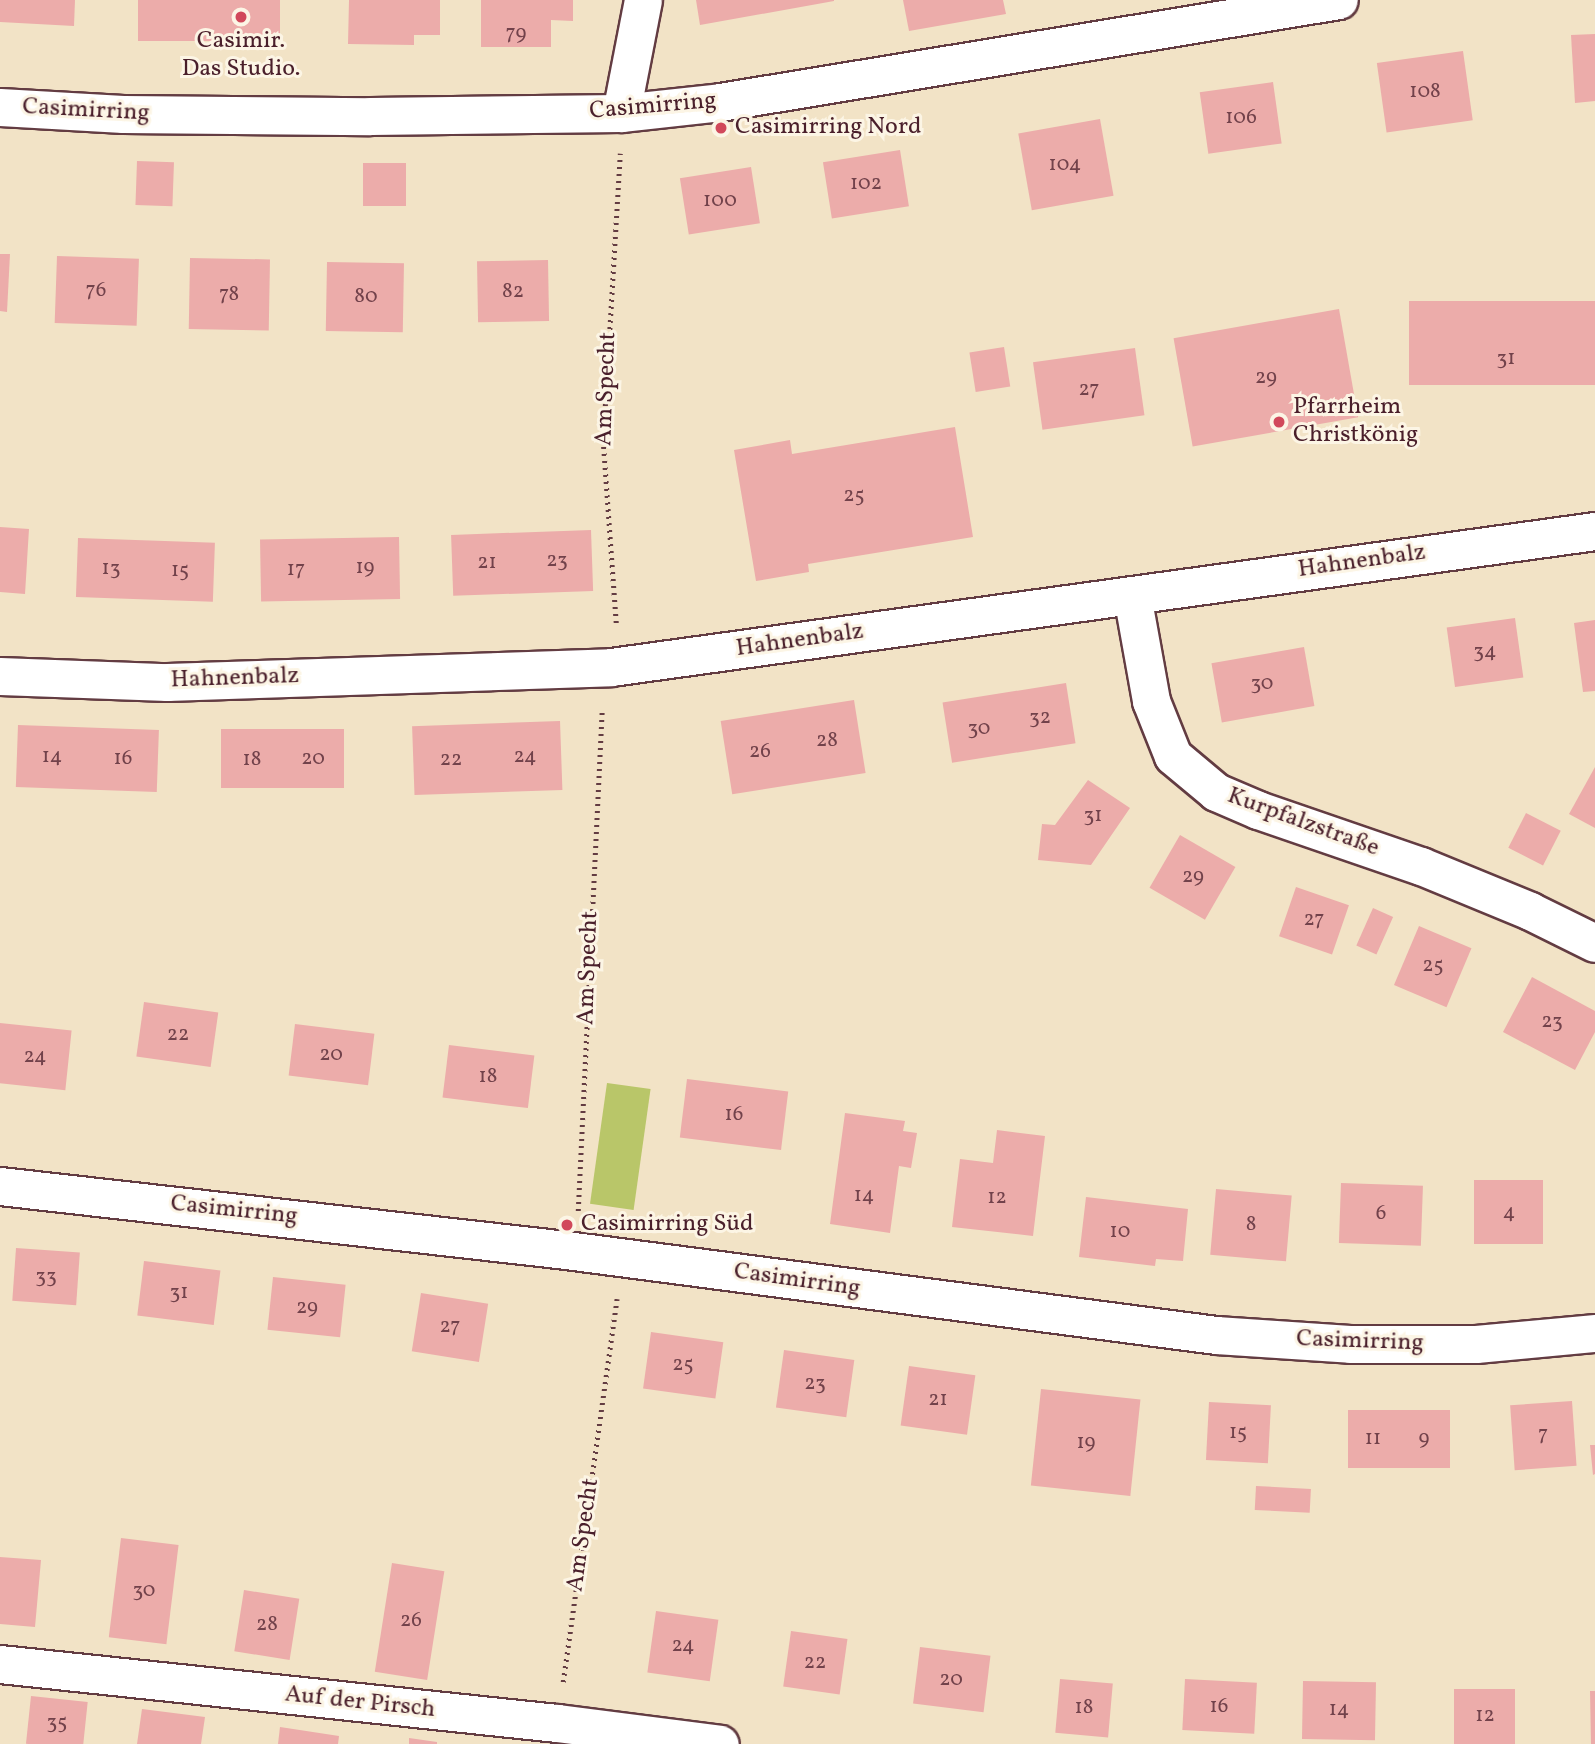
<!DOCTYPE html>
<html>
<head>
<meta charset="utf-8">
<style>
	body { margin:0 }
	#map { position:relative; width:1595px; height:1744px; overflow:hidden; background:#f2e3c6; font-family:Vollkorn,serif }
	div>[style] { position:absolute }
	.green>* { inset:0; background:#b9c669; transform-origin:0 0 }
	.building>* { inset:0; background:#ecacaa; transform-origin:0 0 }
	.path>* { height:4.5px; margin-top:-2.25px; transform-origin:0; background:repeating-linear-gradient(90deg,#633c42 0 2px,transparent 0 7px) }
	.roads { filter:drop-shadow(2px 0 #633c42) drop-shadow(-2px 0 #633c42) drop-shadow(0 2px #633c42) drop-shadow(0 -2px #633c42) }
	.minor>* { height:37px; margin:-18.5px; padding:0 18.5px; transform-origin:18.5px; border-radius:18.5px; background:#fff }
	.dots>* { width:19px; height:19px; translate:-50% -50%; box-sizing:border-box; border:4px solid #fcf5e5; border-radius:50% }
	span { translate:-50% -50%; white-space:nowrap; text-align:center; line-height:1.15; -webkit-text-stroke:6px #fcf5e5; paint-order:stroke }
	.number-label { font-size:21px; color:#72424b }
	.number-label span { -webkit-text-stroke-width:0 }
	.poi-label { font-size:24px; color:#4a1f2b }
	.left { translate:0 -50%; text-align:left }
	.street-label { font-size:24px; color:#4a1f2b }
</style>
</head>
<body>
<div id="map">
	<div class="green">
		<i style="left:607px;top:1083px;width:44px;height:122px;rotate:8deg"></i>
	</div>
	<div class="building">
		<i style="clip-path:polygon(0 0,75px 0,74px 26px,0 22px)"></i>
		<i style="left:138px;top:0;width:142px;height:41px"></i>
		<i style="clip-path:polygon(349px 0,440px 0,440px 35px,414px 35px,414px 45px,348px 44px)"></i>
		<i style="clip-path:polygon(481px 0,573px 0,573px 21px,551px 20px,551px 47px,481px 47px)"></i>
		<i style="clip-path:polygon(696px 0,834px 0,834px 1px,700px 25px)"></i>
		<i style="clip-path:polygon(903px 0,1003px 0,1006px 14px,909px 31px)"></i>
		<i style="clip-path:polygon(1595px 34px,1595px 101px,1575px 103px,1571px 35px)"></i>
		<i style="left:1463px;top:51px;width:70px;height:87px;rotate:82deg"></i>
		<i style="left:1273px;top:82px;width:62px;height:74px;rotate:82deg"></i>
		<i style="left:1100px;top:119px;width:78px;height:83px;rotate:80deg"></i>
		<i style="left:900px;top:150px;width:57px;height:78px;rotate:81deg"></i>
		<i style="left:137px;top:161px;width:37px;height:44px;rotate:2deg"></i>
		<i style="left:363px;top:163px;width:43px;height:43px"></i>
		<i style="left:751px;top:167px;width:57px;height:72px;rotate:81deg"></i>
		<i style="clip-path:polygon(0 254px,10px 254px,7px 312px,0 311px)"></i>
		<i style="left:57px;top:256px;width:82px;height:67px;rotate:2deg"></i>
		<i style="left:190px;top:258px;width:80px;height:71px;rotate:1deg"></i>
		<i style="left:548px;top:260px;width:61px;height:71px;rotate:89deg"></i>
		<i style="left:327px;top:262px;width:77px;height:69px;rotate:1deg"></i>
		<i style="left:1595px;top:301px;width:84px;height:186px;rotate:90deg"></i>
		<i style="left:1339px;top:309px;width:110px;height:168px;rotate:80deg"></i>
		<i style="left:1004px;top:347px;width:40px;height:35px;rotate:81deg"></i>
		<i style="left:1135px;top:348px;width:68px;height:103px;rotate:82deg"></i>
		<i style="clip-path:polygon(955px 427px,973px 537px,808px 564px,809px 572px,756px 581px,734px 450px,790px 440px,792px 454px)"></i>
		<i style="clip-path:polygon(0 527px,29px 529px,25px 594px,0 592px)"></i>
		<i style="left:591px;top:530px;width:61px;height:140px;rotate:88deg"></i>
		<i style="left:399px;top:537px;width:62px;height:139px;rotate:89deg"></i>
		<i style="left:78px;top:538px;width:137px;height:59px;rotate:2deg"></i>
		<i style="left:1515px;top:618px;width:60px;height:69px;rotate:82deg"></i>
		<i style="clip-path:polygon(1595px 620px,1595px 691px,1583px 692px,1574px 623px)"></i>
		<i style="left:1304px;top:647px;width:60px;height:94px;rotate:80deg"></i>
		<i style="left:1066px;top:683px;width:61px;height:125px;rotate:81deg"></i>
		<i style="left:854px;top:700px;width:74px;height:135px;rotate:81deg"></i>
		<i style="left:560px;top:721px;width:69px;height:148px;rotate:88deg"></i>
		<i style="left:18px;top:725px;width:141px;height:62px;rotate:2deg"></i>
		<i style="left:344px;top:729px;width:59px;height:123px;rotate:90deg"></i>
		<i style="clip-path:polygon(1595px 767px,1595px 828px,1569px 814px)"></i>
		<i style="clip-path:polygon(1088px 780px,1130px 808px,1091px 865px,1038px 860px,1042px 824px,1055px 825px)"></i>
		<i style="left:1526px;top:813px;width:39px;height:39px;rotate:27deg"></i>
		<i style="left:1180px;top:835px;width:64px;height:61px;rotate:30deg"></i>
		<i style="left:1296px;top:887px;width:56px;height:52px;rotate:19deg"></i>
		<i style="left:1373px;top:908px;width:22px;height:41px;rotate:24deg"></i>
		<i style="left:1419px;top:926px;width:57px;height:64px;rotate:23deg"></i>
		<i style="clip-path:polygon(1532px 977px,1595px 1011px,1595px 1032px,1575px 1070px,1503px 1032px)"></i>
		<i style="left:144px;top:1002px;width:75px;height:55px;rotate:8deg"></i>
		<i style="left:0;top:1023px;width:72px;height:60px;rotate:6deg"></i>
		<i style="left:295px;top:1024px;width:80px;height:52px;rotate:7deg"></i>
		<i style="left:449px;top:1045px;width:86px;height:53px;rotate:7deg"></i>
		<i style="left:687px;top:1079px;width:102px;height:59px;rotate:7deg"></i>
		<i style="clip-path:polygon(845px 1113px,905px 1121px,903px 1131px,917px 1133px,911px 1168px,899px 1166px,890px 1233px,830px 1224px)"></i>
		<i style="clip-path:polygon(997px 1130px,1045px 1136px,1033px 1236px,952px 1227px,960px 1159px,993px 1163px)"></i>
		<i style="left:1543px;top:1180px;width:64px;height:69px;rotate:90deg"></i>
		<i style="left:1341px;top:1183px;width:82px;height:60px;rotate:2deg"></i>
		<i style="left:1216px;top:1189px;width:76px;height:66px;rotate:5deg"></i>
		<i style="clip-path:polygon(1086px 1197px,1188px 1209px,1183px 1261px,1156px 1259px,1155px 1266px,1079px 1257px)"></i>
		<i style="left:16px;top:1248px;width:64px;height:53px;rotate:4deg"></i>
		<i style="left:144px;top:1261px;width:77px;height:55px;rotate:7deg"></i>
		<i style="left:273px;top:1277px;width:73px;height:53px;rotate:6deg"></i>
		<i style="left:421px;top:1293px;width:68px;height:59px;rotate:9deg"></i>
		<i style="left:651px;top:1332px;width:73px;height:57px;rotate:8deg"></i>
		<i style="left:784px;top:1350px;width:71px;height:58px;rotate:8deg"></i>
		<i style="left:909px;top:1366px;width:67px;height:60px;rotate:8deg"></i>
		<i style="left:1041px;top:1389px;width:100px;height:97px;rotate:6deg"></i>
		<i style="left:1572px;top:1401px;width:65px;height:62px;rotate:86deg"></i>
		<i style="left:1209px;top:1402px;width:62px;height:58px;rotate:3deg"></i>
		<i style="left:1348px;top:1410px;width:102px;height:58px"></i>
		<i style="clip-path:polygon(1590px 1445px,1595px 1445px,1595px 1474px,1593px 1475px)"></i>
		<i style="left:1256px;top:1486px;width:55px;height:24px;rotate:3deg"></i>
		<i style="left:121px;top:1538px;width:58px;height:100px;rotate:7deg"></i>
		<i style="clip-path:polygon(0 1557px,41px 1560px,35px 1627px,0 1624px)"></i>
		<i style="left:392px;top:1563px;width:53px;height:110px;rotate:9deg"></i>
		<i style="left:244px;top:1590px;width:56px;height:62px;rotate:9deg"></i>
		<i style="left:656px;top:1611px;width:63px;height:62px;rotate:8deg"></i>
		<i style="left:791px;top:1631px;width:57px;height:56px;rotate:8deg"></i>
		<i style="left:920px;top:1647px;width:71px;height:57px;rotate:7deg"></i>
		<i style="left:1060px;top:1679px;width:53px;height:54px;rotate:5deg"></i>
		<i style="left:1185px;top:1679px;width:72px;height:51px;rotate:3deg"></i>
		<i style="left:1303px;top:1681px;width:73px;height:58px;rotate:1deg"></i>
		<i style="left:1454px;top:1689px;width:61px;height:55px"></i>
		<i style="clip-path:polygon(1590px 1691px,1595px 1691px,1595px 1744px,1591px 1744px)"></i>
		<i style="left:31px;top:1696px;width:57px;height:48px;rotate:6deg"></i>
		<i style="clip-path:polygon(142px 1709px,205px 1717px,201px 1744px,137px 1744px)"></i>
		<i style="clip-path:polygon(280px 1727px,339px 1736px,338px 1744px,278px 1744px)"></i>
		<i style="clip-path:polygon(409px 1738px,437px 1742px,437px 1744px,409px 1744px)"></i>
	</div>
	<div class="path">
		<i style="left:616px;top:623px;width:182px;rotate:-94.1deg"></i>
		<i style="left:603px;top:441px;width:288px;rotate:-86.6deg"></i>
		<i style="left:578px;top:1211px;width:503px;rotate:-87.26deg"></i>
		<i style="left:563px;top:1682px;width:387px;rotate:-82deg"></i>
	</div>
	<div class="roads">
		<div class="minor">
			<i style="left:0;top:107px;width:123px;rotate:3.3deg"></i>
			<i style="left:123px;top:114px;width:247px;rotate:0.5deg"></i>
			<i style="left:370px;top:116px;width:251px;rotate:-0.7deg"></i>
			<i style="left:621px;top:113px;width:100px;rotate:-6.3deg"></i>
			<i style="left:720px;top:102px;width:627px;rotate:-9.36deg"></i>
			<i style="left:621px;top:113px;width:115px;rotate:-79deg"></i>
			<i style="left:1132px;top:595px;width:108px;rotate:79.8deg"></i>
			<i style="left:1151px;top:701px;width:59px;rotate:68.2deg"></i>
			<i style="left:1173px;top:756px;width:56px;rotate:39.9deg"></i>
			<i style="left:1216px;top:792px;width:46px;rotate:23.2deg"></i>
			<i style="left:1258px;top:810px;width:172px;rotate:19deg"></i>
			<i style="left:1421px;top:866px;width:118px;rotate:22.4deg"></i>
			<i style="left:1530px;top:911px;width:72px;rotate:26.2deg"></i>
			<i style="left:0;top:676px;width:167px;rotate:2.1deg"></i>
			<i style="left:167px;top:682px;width:444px;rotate:-1.9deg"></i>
			<i style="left:611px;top:667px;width:993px;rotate:-7.87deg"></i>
			<i style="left:0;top:1186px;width:570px;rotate:6.45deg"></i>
			<i style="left:566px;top:1250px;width:656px;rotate:7.45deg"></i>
			<i style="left:1216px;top:1335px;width:134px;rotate:3.8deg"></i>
			<i style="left:1350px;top:1344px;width:126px"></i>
			<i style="left:1476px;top:1344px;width:120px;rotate:-5.3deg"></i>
			<i style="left:0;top:1664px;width:560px;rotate:6.05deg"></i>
			<i style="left:557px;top:1723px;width:164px;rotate:7.3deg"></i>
		</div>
	</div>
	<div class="dots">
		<i style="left:241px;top:17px;background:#d1495b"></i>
		<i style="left:721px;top:128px;background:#d1495b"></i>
		<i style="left:1279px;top:422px;background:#d1495b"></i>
		<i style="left:567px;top:1225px;background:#d1495b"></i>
	</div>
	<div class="number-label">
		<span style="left:516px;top:34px">79</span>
		<span style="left:1425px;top:92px">108</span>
		<span style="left:1241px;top:118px">106</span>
		<span style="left:1065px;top:165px">104</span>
		<span style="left:866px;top:184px">102</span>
		<span style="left:720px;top:201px">100</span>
		<span style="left:96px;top:291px">76</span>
		<span style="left:513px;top:292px">82</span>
		<span style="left:229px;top:295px">78</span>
		<span style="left:366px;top:297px">80</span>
		<span style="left:1506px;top:359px">31</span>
		<span style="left:1266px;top:378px">29</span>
		<span style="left:1089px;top:390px">27</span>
		<span style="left:854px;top:496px">25</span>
		<span style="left:557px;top:561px">23</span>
		<span style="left:487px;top:563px">21</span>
		<span style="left:365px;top:568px">19</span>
		<span style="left:111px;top:569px">13</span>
		<span style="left:296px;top:570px">17</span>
		<span style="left:180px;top:571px">15</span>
		<span style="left:1485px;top:652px">34</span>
		<span style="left:1262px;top:684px">30</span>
		<span style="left:1040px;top:718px">32</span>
		<span style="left:979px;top:729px">30</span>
		<span style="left:827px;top:741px">28</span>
		<span style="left:760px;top:752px">26</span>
		<span style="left:52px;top:757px">14</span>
		<span style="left:525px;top:757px">24</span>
		<span style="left:123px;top:759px">16</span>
		<span style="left:313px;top:759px">20</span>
		<span style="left:252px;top:760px">18</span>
		<span style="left:451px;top:760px">22</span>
		<span style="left:1093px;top:816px">31</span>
		<span style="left:1193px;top:877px">29</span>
		<span style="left:1314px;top:920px">27</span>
		<span style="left:1433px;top:966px">25</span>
		<span style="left:1552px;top:1022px">23</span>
		<span style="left:178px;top:1035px">22</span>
		<span style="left:331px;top:1055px">20</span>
		<span style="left:35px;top:1057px">24</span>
		<span style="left:488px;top:1077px">18</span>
		<span style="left:734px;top:1115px">16</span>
		<span style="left:864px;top:1196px">14</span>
		<span style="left:997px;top:1198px">12</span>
		<span style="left:1509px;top:1213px">4</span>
		<span style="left:1381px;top:1214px">6</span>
		<span style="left:1251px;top:1225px">8</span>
		<span style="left:1120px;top:1232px">10</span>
		<span style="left:46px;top:1277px">33</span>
		<span style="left:179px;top:1293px">31</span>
		<span style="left:307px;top:1308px">29</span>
		<span style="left:450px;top:1327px">27</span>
		<span style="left:683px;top:1365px">25</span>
		<span style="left:815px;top:1384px">23</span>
		<span style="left:938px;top:1400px">21</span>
		<span style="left:1238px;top:1433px">15</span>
		<span style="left:1543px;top:1435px">7</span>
		<span style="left:1373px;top:1439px">11</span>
		<span style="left:1424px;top:1439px">9</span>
		<span style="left:1086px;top:1443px">19</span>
		<span style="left:144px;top:1591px">30</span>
		<span style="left:411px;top:1621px">26</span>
		<span style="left:267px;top:1625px">28</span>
		<span style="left:683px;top:1646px">24</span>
		<span style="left:815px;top:1663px">22</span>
		<span style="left:951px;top:1680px">20</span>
		<span style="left:1219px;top:1707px">16</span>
		<span style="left:1084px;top:1708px">18</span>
		<span style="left:1339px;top:1710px">14</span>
		<span style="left:1485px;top:1716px">12</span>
		<span style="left:57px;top:1723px">35</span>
	</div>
	<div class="poi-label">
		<span style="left:241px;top:56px">Casimir.<br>Das Studio.</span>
		<span class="left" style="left:735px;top:128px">Casimirring Nord</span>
		<span class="left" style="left:1293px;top:422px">Pfarrheim<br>Christkönig</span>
		<span class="left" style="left:581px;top:1225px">Casimirring Süd</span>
	</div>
	<div class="street-label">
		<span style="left:653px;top:107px;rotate:-5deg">Casimirring</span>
		<span style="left:86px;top:111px;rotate:3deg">Casimirring</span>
		<span style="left:607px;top:389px;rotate:-88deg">Am Specht</span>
		<span style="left:1362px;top:562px;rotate:-8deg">Hahnenbalz</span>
		<span style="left:800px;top:641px;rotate:-8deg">Hahnenbalz</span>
		<span style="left:235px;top:679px;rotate:-2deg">Hahnenbalz</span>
		<span style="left:1303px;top:823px;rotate:20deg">Kurpfalzstraße</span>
		<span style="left:589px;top:968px;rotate:-88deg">Am Specht</span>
		<span style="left:234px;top:1211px;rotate:6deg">Casimirring</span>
		<span style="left:797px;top:1281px;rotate:8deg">Casimirring</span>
		<span style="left:1360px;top:1342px;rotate:2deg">Casimirring</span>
		<span style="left:584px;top:1535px;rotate:-82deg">Am Specht</span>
		<span style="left:360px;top:1703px;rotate:6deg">Auf der Pirsch</span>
	</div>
</div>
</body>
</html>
